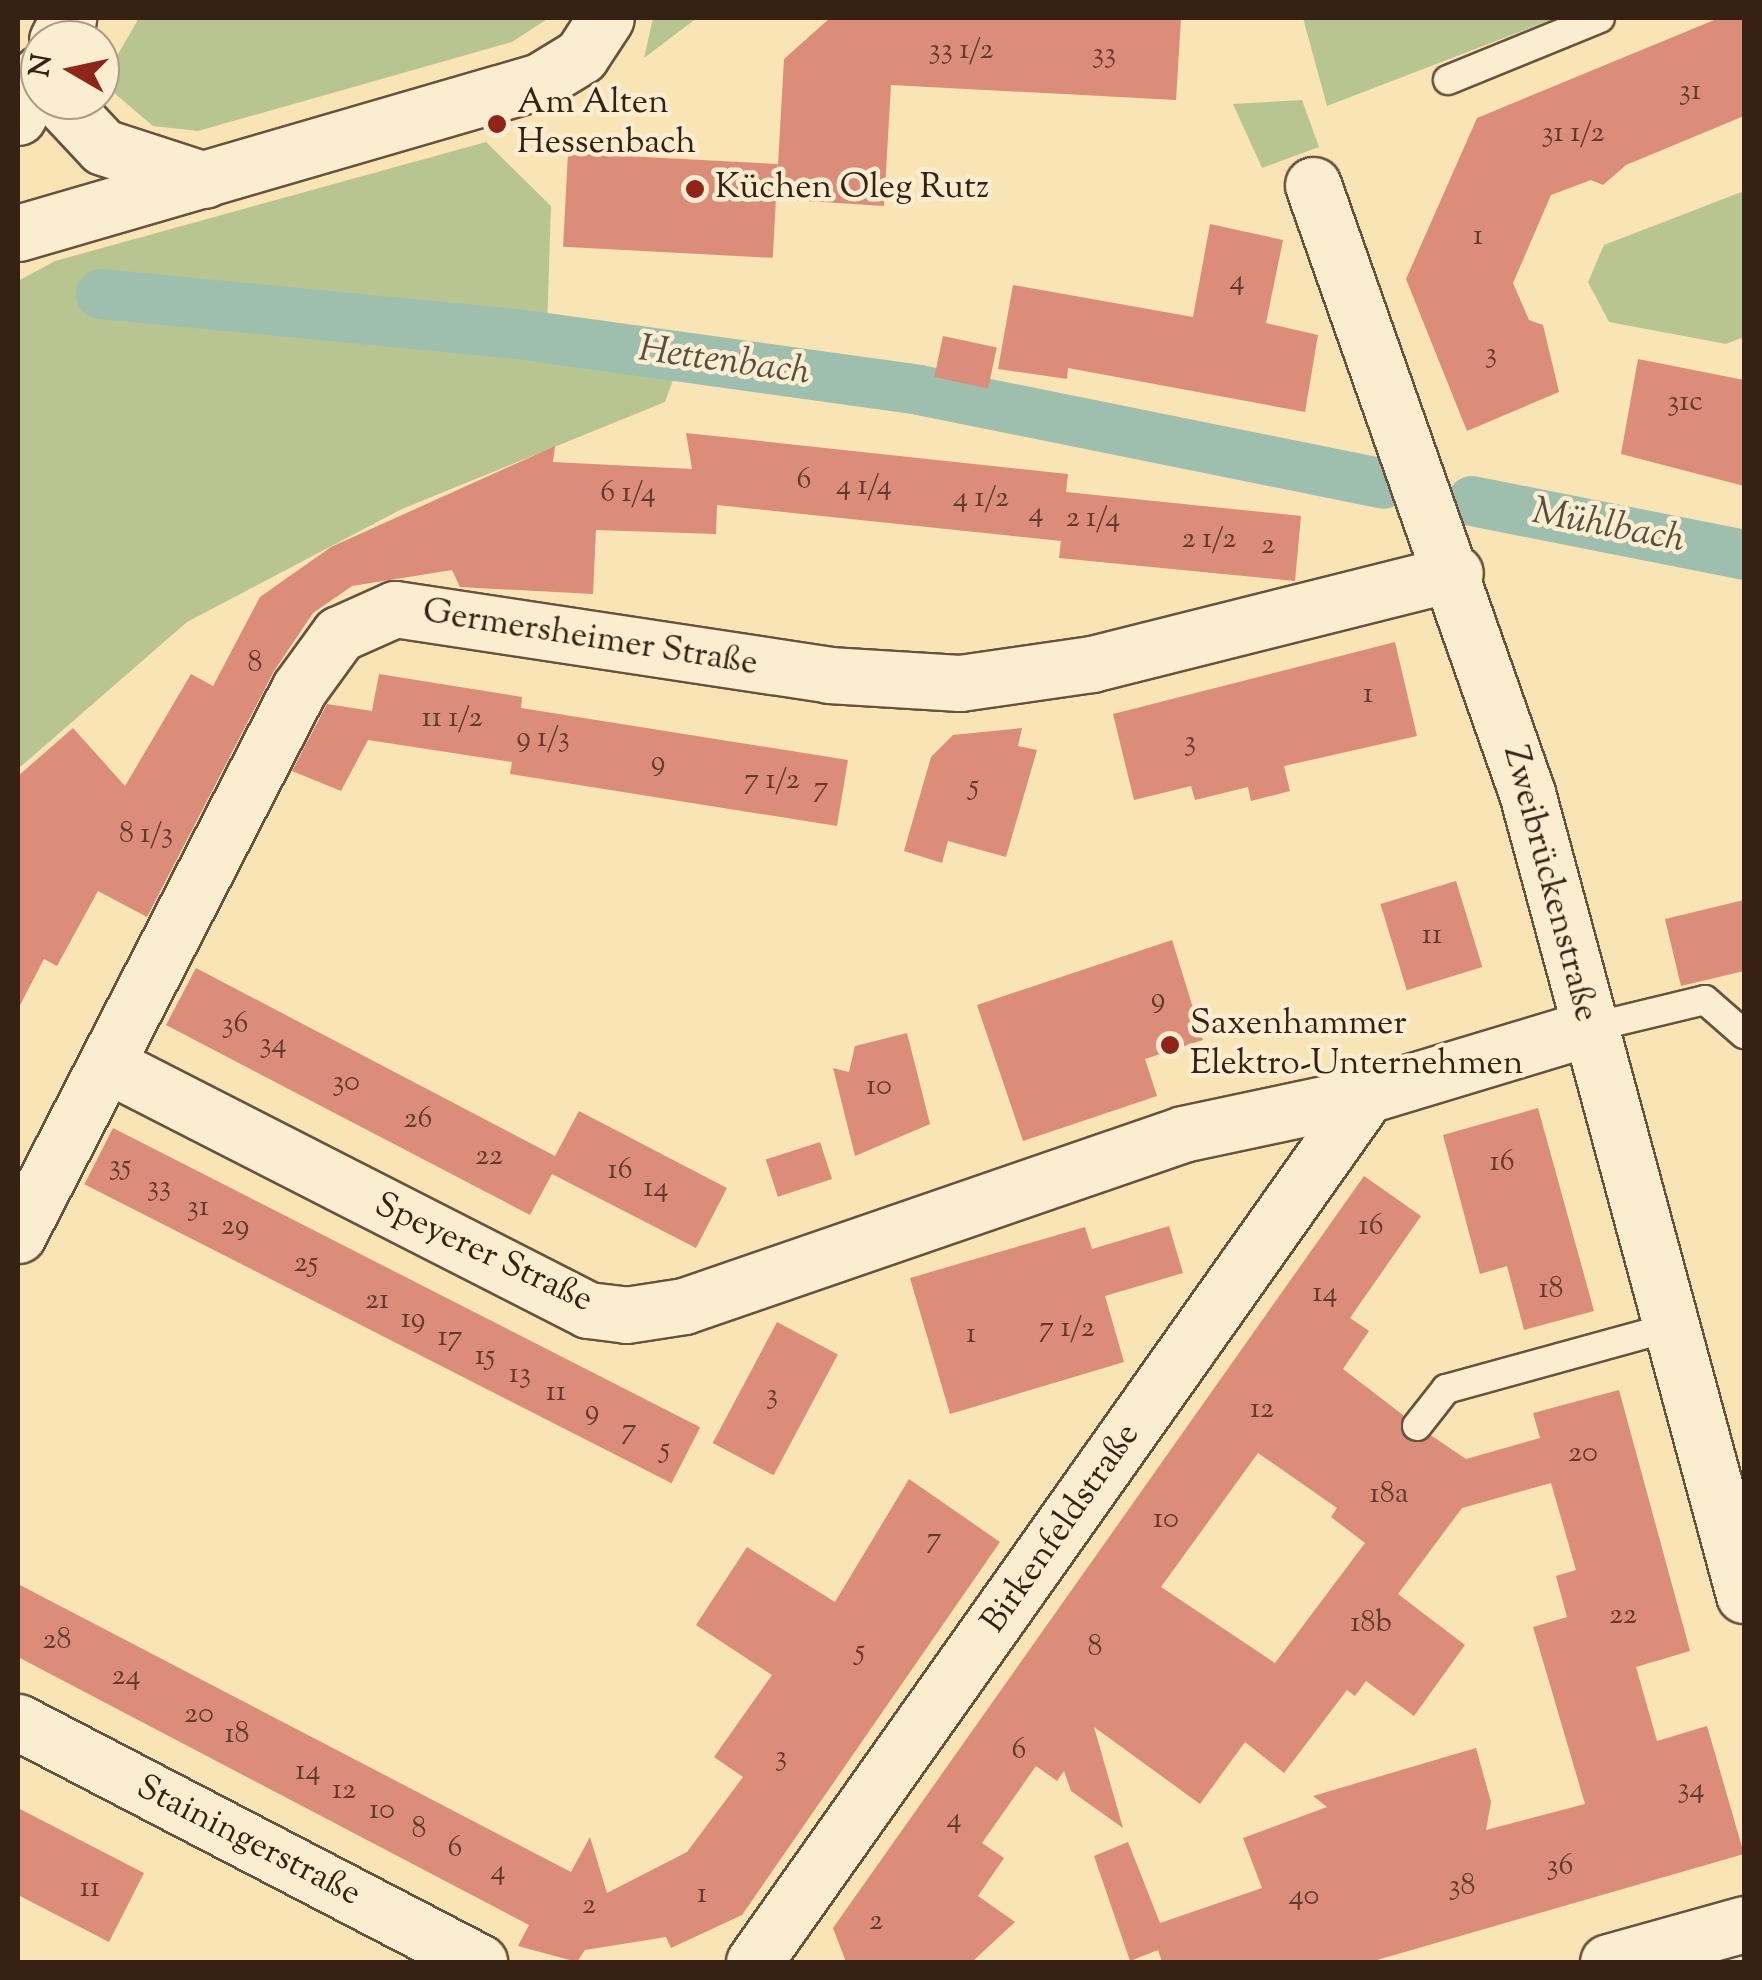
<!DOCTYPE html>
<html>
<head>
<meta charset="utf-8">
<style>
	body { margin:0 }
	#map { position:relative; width:1762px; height:1980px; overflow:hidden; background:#f9e4b5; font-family:"Sorts Mill Goudy",serif }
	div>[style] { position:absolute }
	.green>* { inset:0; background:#b9c591 }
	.canal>* { height:50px; margin:-25px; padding:0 25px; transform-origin:25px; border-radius:25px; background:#9ebfae }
	.building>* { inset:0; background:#db8d79; transform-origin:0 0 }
	.roads { filter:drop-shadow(2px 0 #68523d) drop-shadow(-2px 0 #68523d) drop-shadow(0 2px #68523d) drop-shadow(0 -2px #68523d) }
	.lane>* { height:28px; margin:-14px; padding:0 14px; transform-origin:14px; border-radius:14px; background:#fbedcf }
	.street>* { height:55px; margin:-27.5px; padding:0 27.5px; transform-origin:27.5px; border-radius:27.5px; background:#fbedcf }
	.secondary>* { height:55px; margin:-27.5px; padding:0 27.5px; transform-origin:27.5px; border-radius:27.5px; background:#fbedcf }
	.dots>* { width:28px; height:28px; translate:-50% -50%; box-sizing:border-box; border:5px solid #fbedcf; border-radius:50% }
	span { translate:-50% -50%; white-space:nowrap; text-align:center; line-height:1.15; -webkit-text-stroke:9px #fbedcf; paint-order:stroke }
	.number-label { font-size:30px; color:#603c2e }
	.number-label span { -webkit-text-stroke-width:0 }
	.poi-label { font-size:35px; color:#372115 }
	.left { translate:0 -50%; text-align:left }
	.street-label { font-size:35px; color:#372115 }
	.water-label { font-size:38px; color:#565043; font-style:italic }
	.frame { position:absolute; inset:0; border:20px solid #372115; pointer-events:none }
	.north { position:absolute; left:20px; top:20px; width:100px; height:100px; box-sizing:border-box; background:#fbedcf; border:2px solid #ad9b85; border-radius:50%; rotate:279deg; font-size:28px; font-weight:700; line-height:40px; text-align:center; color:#372115 }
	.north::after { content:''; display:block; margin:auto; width:35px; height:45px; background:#8f2418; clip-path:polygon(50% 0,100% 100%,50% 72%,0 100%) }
</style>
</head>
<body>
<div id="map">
	<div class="green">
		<i style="clip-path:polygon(139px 18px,549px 18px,512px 42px,198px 131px,153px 126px,114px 93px,114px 61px)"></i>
		<i style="clip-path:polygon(653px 18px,697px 18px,644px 58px)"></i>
		<i style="clip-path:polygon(1303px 18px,1556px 18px,1327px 106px)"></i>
		<i style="clip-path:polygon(1302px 100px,1319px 147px,1262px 168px,1233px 104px)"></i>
		<i style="clip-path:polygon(486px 142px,551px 206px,546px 361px,674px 377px,665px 402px,402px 509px,187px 622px,18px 769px,18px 281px,55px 261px)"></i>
		<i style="clip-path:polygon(1744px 191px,1744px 337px,1726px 344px,1609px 322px,1588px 282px,1604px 245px)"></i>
	</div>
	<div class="canal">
		<i style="left:101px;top:294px;width:418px;rotate:5.5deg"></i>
		<i style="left:517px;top:334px;width:406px;rotate:7.9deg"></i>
		<i style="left:919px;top:390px;width:474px;rotate:11.4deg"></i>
		<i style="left:1472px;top:501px;width:277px;rotate:11.2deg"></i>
	</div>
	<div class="building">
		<i style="clip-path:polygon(830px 18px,1181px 18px,1176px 100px,891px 85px,884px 206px,776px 199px,784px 59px)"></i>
		<i style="clip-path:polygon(1719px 18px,1744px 18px,1744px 116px,1626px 165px,1603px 185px,1591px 180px,1551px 195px,1513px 283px,1529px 320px,1543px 325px,1559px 392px,1467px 431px,1406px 279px,1477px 118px)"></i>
		<i style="left:568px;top:153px;width:210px;height:94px;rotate:3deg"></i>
		<i style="clip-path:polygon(1210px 224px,1283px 240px,1266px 323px,1318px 335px,1305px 412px,1068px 368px,1067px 379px,998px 369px,1013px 285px,1193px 317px)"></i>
		<i style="left:943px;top:336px;width:55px;height:42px;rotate:12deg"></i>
		<i style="clip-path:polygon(1638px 359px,1744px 380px,1744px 486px,1621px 454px)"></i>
		<i style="clip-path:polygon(686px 433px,1068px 474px,1066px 492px,1301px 516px,1295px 581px,1059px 558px,1061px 541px,717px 505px,716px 534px,596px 530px,593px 594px,460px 587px,452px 570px,352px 586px,313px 613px,274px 671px,147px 917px,98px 891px,57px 966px,44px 959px,18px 1009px,18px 776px,73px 728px,125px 786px,191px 674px,213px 686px,260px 597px,331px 547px,555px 446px,553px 462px,692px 469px)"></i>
		<i style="clip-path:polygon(1395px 642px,1417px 736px,1284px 766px,1290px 791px,1251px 801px,1248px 787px,1195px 800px,1191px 786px,1134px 800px,1113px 714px)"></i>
		<i style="clip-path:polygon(379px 674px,522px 697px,521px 708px,848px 760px,837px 826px,510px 774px,512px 762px,368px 740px,341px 791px,292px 771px,327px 704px,372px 711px)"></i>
		<i style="clip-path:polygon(1022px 728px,1018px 746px,1037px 750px,1006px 857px,948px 841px,942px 863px,904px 851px,931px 757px,953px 735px)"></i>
		<i style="left:1456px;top:881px;width:90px;height:79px;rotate:73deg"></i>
		<i style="clip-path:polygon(1744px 900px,1744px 971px,1681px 986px,1665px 919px)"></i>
		<i style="clip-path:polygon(1172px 940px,1203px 1040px,1145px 1059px,1157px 1096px,1023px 1141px,977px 1005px)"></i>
		<i style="clip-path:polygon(196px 968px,555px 1156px,579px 1111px,727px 1188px,696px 1248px,552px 1174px,530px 1215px,166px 1025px)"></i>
		<i style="clip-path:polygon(907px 1033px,930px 1124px,855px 1156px,833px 1068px,849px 1072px,855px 1046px)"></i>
		<i style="clip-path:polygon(1538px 1108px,1594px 1311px,1524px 1330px,1507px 1266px,1480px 1274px,1443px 1135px)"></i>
		<i style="left:113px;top:1128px;width:659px;height:63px;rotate:27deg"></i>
		<i style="left:820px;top:1142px;width:39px;height:57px;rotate:72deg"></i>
		<i style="clip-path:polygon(evenodd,1364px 1176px,1421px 1216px,1350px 1318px,1369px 1331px,1343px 1369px,1403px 1415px,1406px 1439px,1432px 1436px,1466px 1459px,1540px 1438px,1533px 1413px,1619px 1390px,1690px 1651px,1636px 1667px,1657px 1741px,1707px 1726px,1744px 1854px,1370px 1962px,1162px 1962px,1158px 1950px,1130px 1961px,1094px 1856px,1128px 1842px,1160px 1923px,1262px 1888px,1243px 1838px,1327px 1807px,1313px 1796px,1476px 1748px,1491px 1802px,1486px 1830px,1585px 1804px,1533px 1627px,1567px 1617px,1556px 1576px,1576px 1570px,1551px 1483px,1462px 1508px,1398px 1594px,1465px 1645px,1414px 1716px,1366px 1681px,1355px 1696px,1347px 1690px,1284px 1773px,1245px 1742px,1200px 1804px,1094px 1727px,1123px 1828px,1071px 1791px,1064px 1771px,1057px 1781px,1036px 1766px,982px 1843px,1004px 1858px,978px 1896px,1015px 1922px,972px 1962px,846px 1962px,833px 1928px,1364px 1176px,1258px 1453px,1337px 1508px,1331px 1517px,1365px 1543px,1275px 1663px,1161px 1587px,1258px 1453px)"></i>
		<i style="clip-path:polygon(1169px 1226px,1183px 1273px,1105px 1296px,1124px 1362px,950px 1414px,910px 1278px,1085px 1227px,1092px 1249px)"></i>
		<i style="left:777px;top:1322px;width:69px;height:137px;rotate:28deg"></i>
		<i style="clip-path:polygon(909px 1479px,1000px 1542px,742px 1915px,671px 1948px,666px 1937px,585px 1950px,577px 1962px,518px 1946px,529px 1925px,18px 1657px,18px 1584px,571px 1872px,590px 1837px,607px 1893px,687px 1852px,743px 1777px,714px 1757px,772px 1675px,696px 1625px,747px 1547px,835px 1602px)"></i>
		<i style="clip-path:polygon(18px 1808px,144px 1873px,109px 1942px,18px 1895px)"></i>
	</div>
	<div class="roads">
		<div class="lane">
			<i style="left:1448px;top:80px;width:164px;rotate:-22.2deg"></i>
			<i style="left:1589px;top:1028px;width:119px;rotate:-13.6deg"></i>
			<i style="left:1705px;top:1000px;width:52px;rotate:41.1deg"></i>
			<i style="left:1417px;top:1426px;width:47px;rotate:-51.9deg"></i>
			<i style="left:1446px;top:1389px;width:233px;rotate:-15.4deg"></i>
		</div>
		<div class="street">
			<i style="left:59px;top:100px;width:64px;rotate:46.9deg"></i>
			<i style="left:103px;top:147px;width:107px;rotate:17.9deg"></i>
			<i style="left:1313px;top:185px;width:645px;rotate:70.61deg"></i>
			<i style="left:1527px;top:793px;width:831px;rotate:74.86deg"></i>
			<i style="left:18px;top:233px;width:544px;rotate:-16.23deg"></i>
			<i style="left:540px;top:81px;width:48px;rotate:-31.4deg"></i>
			<i style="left:581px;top:56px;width:45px;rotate:-56.7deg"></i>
			<i style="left:108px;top:1065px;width:539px;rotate:27.04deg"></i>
			<i style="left:588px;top:1310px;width:38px;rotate:7deg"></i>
			<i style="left:626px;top:1315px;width:59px;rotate:-8.8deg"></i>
			<i style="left:684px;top:1306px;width:528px;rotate:-19.02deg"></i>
			<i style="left:1183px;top:1134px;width:188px;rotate:-12deg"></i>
			<i style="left:1367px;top:1095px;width:232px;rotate:-16.8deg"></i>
			<i style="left:18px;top:1235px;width:614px;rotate:-62.77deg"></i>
			<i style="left:299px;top:689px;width:68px;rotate:-54deg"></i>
			<i style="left:339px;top:634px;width:61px;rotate:-24.1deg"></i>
			<i style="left:395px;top:609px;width:439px;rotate:8.6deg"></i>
			<i style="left:829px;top:675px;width:131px;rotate:3.5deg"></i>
			<i style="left:960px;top:683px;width:133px;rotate:-8.2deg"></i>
			<i style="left:1092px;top:664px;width:374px;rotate:-14.1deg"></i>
			<i style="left:18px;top:1722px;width:520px;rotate:27.5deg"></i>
			<i style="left:754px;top:1962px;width:1062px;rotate:-54.74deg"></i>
			<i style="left:1608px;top:1962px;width:141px;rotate:-15.6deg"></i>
		</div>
		<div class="secondary">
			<i style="left:57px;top:40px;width:25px;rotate:-63deg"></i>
			<i style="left:18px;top:117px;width:49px;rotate:-63.4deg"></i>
		</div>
	</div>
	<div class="dots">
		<i style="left:497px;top:124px;background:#8f2418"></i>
		<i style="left:695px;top:189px;background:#8f2418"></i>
		<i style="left:1170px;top:1045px;background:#8f2418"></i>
	</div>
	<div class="number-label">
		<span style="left:961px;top:51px">33 1/2</span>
		<span style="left:1104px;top:55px">33</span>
		<span style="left:1690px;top:92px">31</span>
		<span style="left:1573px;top:134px">31 1/2</span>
		<span style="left:1478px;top:237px">1</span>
		<span style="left:1237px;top:282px">4</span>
		<span style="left:1491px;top:355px">3</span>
		<span style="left:1685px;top:403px">31c</span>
		<span style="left:804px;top:481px">6</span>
		<span style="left:864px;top:487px">4 1/4</span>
		<span style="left:628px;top:494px">6 1/4</span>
		<span style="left:981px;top:499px">4 1/2</span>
		<span style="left:1036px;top:514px">4</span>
		<span style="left:1093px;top:519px">2 1/4</span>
		<span style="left:1209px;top:540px">2 1/2</span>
		<span style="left:1268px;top:546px">2</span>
		<span style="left:255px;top:664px">8</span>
		<span style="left:1368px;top:695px">1</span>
		<span style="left:452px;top:719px">11 1/2</span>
		<span style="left:543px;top:739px">9 1/3</span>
		<span style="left:1190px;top:743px">3</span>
		<span style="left:658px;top:763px">9</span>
		<span style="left:772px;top:781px">7 1/2</span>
		<span style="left:974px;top:787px">5</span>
		<span style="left:821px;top:789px">7</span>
		<span style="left:146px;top:835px">8 1/3</span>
		<span style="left:1432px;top:936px">11</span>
		<span style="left:1158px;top:1000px">9</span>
		<span style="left:235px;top:1025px">36</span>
		<span style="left:273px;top:1045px">34</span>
		<span style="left:346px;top:1083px">30</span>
		<span style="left:879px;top:1087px">10</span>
		<span style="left:418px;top:1120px">26</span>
		<span style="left:489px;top:1157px">22</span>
		<span style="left:1502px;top:1163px">16</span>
		<span style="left:120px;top:1167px">35</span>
		<span style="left:620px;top:1171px">16</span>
		<span style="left:159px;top:1188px">33</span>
		<span style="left:656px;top:1189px">14</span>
		<span style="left:198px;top:1208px">31</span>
		<span style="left:235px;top:1227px">29</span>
		<span style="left:1371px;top:1227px">16</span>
		<span style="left:306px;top:1264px">25</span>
		<span style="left:1551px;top:1290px">18</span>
		<span style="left:1325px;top:1294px">14</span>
		<span style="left:377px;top:1301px">21</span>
		<span style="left:413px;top:1320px">19</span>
		<span style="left:1067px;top:1329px">7 1/2</span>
		<span style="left:971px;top:1335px">1</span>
		<span style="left:450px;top:1338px">17</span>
		<span style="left:485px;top:1357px">15</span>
		<span style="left:520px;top:1375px">13</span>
		<span style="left:556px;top:1393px">11</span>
		<span style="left:772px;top:1396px">3</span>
		<span style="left:1262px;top:1410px">12</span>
		<span style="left:592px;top:1412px">9</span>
		<span style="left:629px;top:1431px">7</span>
		<span style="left:665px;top:1450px">5</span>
		<span style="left:1583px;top:1454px">20</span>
		<span style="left:1389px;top:1495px">18a</span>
		<span style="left:1166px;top:1520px">10</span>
		<span style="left:934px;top:1540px">7</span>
		<span style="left:1623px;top:1616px">22</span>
		<span style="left:1371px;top:1624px">18b</span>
		<span style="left:57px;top:1641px">28</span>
		<span style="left:1095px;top:1648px">8</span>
		<span style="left:860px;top:1652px">5</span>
		<span style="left:126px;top:1677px">24</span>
		<span style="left:199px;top:1715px">20</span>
		<span style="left:237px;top:1735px">18</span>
		<span style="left:1019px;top:1751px">6</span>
		<span style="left:781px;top:1758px">3</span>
		<span style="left:308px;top:1772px">14</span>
		<span style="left:1691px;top:1790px">34</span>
		<span style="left:344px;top:1791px">12</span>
		<span style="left:382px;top:1811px">10</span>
		<span style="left:954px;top:1820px">4</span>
		<span style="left:419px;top:1830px">8</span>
		<span style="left:455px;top:1849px">6</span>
		<span style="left:1560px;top:1867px">36</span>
		<span style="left:498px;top:1872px">4</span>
		<span style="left:1462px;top:1887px">38</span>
		<span style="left:90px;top:1889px">11</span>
		<span style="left:702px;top:1895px">1</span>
		<span style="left:1304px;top:1897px">40</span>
		<span style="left:589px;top:1906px">2</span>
		<span style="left:876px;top:1922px">2</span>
	</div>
	<div class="poi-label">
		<span class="left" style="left:517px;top:124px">Am Alten<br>Hessenbach</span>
		<span class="left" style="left:715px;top:189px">Küchen Oleg Rutz</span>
		<span class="left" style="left:1190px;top:1045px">Saxenhammer<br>Elektro-Unternehmen</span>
	</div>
	<div class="street-label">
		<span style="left:590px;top:639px;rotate:9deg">Germersheimer Straße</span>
		<span style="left:1549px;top:884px;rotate:75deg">Zweibrückenstraße</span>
		<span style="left:483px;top:1254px;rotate:25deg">Speyerer Straße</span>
		<span style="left:1062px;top:1529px;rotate:-55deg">Birkenfeldstraße</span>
		<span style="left:248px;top:1842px;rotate:27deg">Stainingerstraße</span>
	</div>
	<div class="water-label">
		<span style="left:724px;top:363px;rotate:8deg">Hettenbach</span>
		<span style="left:1608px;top:528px;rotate:11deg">Mühlbach</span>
	</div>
	<div class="frame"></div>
	<div class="north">N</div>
</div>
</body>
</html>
